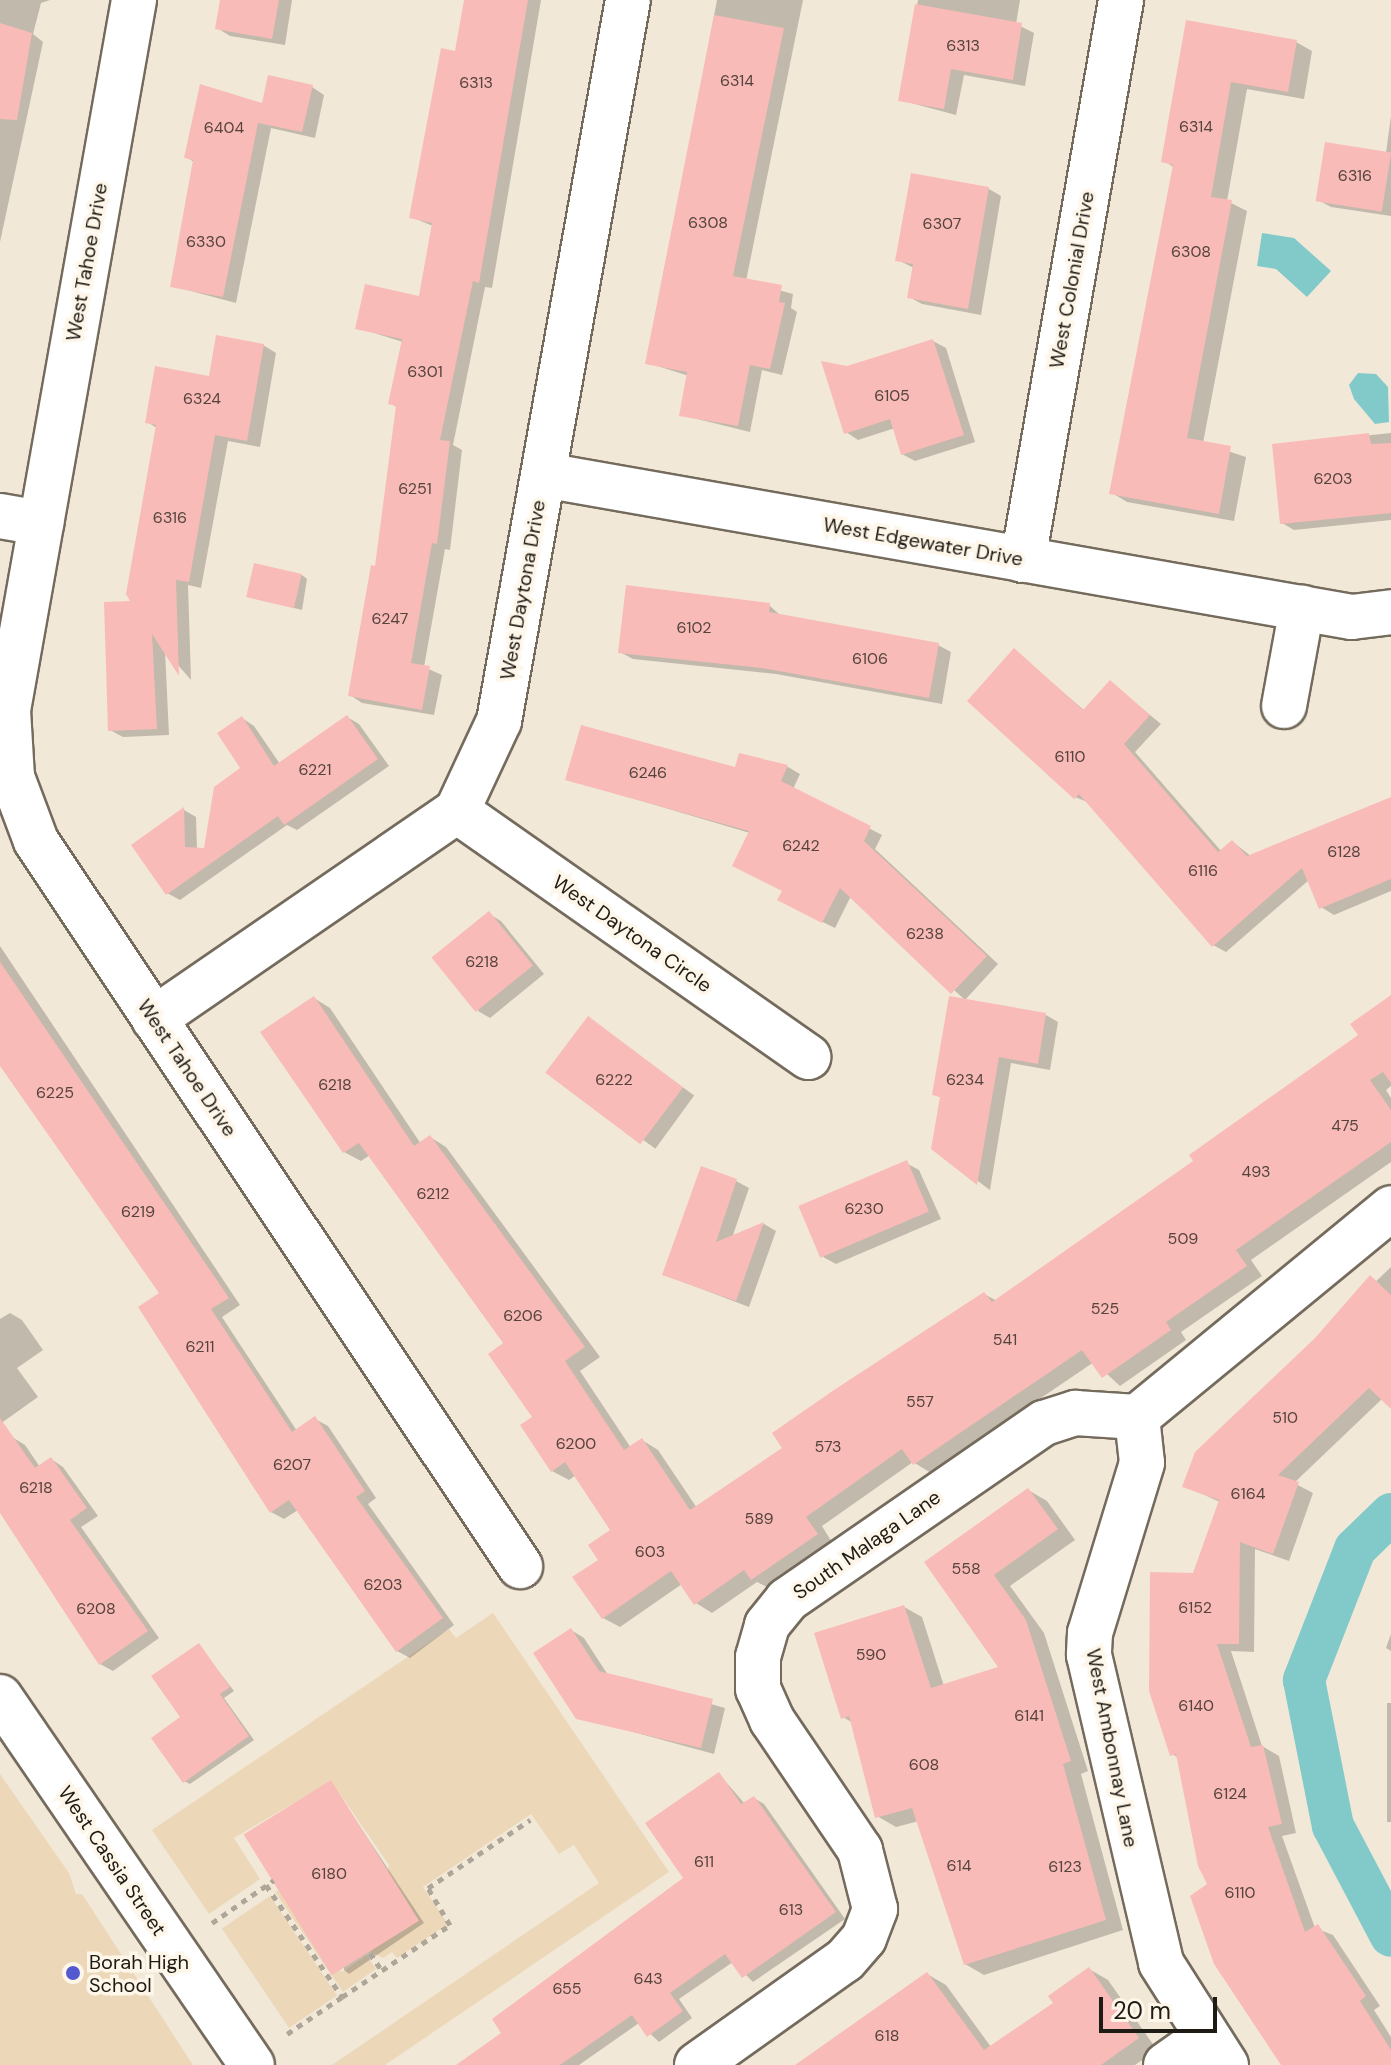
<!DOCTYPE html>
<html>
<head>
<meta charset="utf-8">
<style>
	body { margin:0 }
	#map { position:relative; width:1391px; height:2065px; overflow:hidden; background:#f2e8d8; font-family:"DM Sans",sans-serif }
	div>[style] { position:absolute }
	.green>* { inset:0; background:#ecd8b8; transform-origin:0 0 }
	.water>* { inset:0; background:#82caca }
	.shadow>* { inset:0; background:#0003; transform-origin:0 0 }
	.canal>* { height:42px; margin:-21px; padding:0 21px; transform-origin:21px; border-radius:21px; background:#82caca }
	.building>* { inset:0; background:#f9bbb7; transform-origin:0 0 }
	.path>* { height:5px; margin-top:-2.5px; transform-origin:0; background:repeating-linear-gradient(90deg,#aea699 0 6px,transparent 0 12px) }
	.roads { filter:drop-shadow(2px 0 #746b5d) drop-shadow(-2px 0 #746b5d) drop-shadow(0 2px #746b5d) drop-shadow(0 -2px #746b5d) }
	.minor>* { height:44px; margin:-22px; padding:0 22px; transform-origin:22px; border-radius:22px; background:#fff }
	.tertiary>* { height:44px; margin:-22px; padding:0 22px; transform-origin:22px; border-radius:22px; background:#fff }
	.dots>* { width:22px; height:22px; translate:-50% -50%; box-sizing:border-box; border:4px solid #fef6e9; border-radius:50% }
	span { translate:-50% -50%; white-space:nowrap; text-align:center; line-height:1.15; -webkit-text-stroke:7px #fef6e9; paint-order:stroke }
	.number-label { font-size:16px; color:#55433e }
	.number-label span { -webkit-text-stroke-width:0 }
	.street-label { font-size:20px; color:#1e1b15 }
	.poi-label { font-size:20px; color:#1e1b15 }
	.left { translate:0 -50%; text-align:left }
	.scale { position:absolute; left:1099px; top:1997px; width:118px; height:36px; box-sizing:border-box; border:4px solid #1e1b15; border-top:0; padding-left:10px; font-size:24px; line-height:28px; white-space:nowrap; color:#1e1b15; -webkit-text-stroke:6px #fef6e9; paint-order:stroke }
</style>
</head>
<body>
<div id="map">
	<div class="green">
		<i style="clip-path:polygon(493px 1613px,669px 1872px,385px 2065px,332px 2065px,599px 1883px,574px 1845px,559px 1854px,531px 1814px,423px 1887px,448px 1924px,397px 1958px,392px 1952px,383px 1958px,371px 1952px,389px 1865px,331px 1781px,234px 1838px,260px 1879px,209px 1914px,152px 1830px,449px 1629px,456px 1638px)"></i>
		<i style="clip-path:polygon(0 1774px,69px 1873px,76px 1894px,82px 1894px,193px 2065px,0 2065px)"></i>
		<i style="clip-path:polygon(281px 1889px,342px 1972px,367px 1955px,376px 1969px,343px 1992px,275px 1892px)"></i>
		<i style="left:270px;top:1896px;width:120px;height:58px;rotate:56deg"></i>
	</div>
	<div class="water">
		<i style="clip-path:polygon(1262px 233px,1294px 238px,1331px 271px,1307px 297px,1276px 269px,1257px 266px)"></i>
		<i style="clip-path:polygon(1358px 373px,1376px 374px,1388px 387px,1389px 422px,1375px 424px,1354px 399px,1349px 385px)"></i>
	</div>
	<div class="shadow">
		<i style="clip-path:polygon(0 0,50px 0,41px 3px,33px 34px,43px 42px,0 242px)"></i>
		<i style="clip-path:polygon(222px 0,292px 0,285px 45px,230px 36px,217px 28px)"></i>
		<i style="clip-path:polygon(466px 0,541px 0,492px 288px,485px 287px,453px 445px,462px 450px,450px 550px,445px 549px,424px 667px,442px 675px,434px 715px,362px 703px,350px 695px,377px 568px,398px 408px,390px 403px,403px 342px,358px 328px,421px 298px,433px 226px,411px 217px,456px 53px)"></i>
		<i style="clip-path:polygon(717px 0,803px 0,746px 281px,793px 294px,791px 308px,797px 312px,782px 375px,762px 370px,750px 432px,681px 415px,689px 376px,648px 363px)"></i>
		<i style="clip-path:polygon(918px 0,1020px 0,1016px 24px,1034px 33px,1025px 86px,964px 75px,956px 115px,900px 100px)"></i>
		<i style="clip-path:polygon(1188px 22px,1296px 42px,1312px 51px,1304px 99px,1247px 89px,1227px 201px,1247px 211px,1203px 443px,1246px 457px,1234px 521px,1127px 502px,1112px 493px,1175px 168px,1164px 161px)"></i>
		<i style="clip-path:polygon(312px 87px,324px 95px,315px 138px,271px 128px,236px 303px,172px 286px,194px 162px,186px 157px,263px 106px)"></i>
		<i style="clip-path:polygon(1391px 116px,1391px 216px,1331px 207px,1318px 200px,1386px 153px)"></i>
		<i style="clip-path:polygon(912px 175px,989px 189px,1001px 196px,981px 315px,922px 304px,909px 297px,914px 268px,898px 260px)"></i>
		<i style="clip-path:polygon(933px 341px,946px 348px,975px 442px,915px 461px,902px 454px,895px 428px,858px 440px,846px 432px,847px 368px)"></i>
		<i style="clip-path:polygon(263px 345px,276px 353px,260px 447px,228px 441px,201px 588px,188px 585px,191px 680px,165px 650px,169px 735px,123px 737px,110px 730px,157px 428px,147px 422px)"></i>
		<i style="clip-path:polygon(1391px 433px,1391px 520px,1294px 530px,1282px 523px,1274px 445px)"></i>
		<i style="clip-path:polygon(302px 575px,307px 579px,302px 610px,248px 596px)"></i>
		<i style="clip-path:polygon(769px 605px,781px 616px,938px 645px,951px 652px,942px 704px,776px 674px,633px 659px,620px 652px)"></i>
		<i style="clip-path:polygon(1015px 651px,1085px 711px,1110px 682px,1161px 724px,1135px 752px,1222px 852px,1233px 842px,1252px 857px,1391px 799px,1391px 891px,1334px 915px,1321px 907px,1309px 880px,1226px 952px,1213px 945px,1090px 803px,1075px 797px)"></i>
		<i style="clip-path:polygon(347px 717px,359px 724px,389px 766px,297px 830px,287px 825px,180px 900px,167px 893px,184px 810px,196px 817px,197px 850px,205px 850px,243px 769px,242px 718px,254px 726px,280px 764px)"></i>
		<i style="clip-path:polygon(741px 755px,788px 767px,800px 774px,793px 789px,882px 835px,875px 849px,998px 964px,965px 1000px,851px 896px,835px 928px,792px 907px,750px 833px,567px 779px,737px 770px)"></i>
		<i style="clip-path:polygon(489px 914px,501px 921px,544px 974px,490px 1018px,478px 1011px)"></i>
		<i style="clip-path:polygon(0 946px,240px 1305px,222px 1317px,297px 1431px,315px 1419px,328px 1426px,376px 1498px,368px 1504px,454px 1625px,410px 1658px,397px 1651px,298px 1510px,284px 1519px,271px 1512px,162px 1294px,0 1048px)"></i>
		<i style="clip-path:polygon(314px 998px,330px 1008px,421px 1144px,430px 1137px,446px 1147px,600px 1357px,580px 1371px,631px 1448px,642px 1440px,658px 1450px,697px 1508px,785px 1448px,984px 1294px,997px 1301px,1196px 1162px,1361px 1035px,1391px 998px,1391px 1086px,1386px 1090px,1391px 1098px,1391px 1162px,1251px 1260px,1262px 1276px,1181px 1332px,1186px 1340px,1120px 1386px,1094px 1362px,931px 1473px,913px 1462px,822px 1526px,833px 1544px,769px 1588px,757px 1582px,712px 1613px,696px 1603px,682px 1584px,620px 1627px,603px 1618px,601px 1560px,612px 1530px,576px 1475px,569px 1480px,552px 1471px,506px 1344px,370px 1155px,361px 1161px,344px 1152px)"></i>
		<i style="clip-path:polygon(1046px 1015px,1058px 1022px,1050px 1070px,1011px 1063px,990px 1190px,933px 1148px,942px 1098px,934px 1094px)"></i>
		<i style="left:589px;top:1019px;width:130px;height:66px;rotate:36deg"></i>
		<i style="clip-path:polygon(906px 1163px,919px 1170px,941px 1219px,836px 1264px,823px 1257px)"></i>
		<i style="clip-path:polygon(736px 1181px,749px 1188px,732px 1238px,764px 1224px,776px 1231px,749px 1307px,665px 1275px)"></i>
		<i style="clip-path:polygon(1391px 1267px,1391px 1404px,1383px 1398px,1294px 1483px,1313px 1493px,1289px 1561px,1255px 1549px,1254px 1652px,1231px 1651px,1262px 1746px,1279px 1756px,1296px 1833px,1282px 1836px,1315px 1928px,1333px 1935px,1380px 2006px,1374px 2010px,1391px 2037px,1391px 2065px,1284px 2065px,1209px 1885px,1179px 1758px,1172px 1754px,1194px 1575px,1220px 1502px,1185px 1486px,1316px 1339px)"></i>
		<i style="clip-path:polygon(10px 1313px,22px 1320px,43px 1350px,17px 1368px,38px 1397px,0 1424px,0 1319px)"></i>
		<i style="clip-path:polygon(12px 1437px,25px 1445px,40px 1467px,51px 1459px,63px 1467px,98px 1516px,81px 1527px,159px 1638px,113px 1671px,100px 1664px,0 1512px,0 1446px)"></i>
		<i style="clip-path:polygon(1028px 1490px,1047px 1501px,1075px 1540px,1010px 1586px,1044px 1633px,1088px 1771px,1081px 1774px,1123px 1930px,984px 1975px,965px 1964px,919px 1821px,896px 1827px,877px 1816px,853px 1723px,843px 1717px,904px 1607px,922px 1617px,944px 1686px,1002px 1668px,927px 1562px)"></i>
		<i style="clip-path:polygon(571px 1630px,584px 1638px,608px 1675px,725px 1708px,714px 1754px,578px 1717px)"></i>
		<i style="clip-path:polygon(1391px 1634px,1391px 1651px,1386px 1648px)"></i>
		<i style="clip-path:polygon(199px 1646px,234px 1691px,224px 1698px,254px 1740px,190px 1784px,184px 1781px,183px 1718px)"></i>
		<i style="left:1387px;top:1703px;width:4px;height:119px"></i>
		<i style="clip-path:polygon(719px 1774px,745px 1804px,754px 1798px,764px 1804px,845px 1919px,753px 1982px,733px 1962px,679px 1999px,692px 2018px,659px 2042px,639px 2023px,579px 2065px,485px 2065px,504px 2034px,686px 1878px)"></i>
		<i style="clip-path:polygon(331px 1783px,424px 1923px,349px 1974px,344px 1970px)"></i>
		<i style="clip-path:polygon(1089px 1969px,1108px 1980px,1157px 2050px,1135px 2065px,799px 2065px,927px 1974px,946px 1985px,991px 2047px,1056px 2004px)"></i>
	</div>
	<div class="canal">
		<i style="left:1391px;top:1514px;width:50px;rotate:135.8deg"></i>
		<i style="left:1355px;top:1549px;width:141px;rotate:111.3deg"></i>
		<i style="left:1304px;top:1680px;width:149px;rotate:78.8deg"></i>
		<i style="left:1333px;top:1826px;width:124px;rotate:62.2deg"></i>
	</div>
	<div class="building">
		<i style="clip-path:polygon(220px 0,279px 0,272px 39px,215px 29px)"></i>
		<i style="clip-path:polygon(464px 0,528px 0,479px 283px,473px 281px,440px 440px,450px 441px,437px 544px,432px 543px,411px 663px,430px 666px,422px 710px,348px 696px,371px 565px,375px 566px,396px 406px,388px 404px,402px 339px,355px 329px,365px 284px,419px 296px,432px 223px,409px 218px,441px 48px,455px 51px)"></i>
		<i style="clip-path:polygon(915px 4px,1022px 23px,1013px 80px,951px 69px,944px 109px,898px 101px)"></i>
		<i style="clip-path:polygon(714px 15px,784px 28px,733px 276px,782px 285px,779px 302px,785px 303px,770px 369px,750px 365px,738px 426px,679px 416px,687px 372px,645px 364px)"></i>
		<i style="clip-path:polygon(1186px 20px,1297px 40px,1288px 92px,1231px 82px,1211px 197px,1232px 200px,1187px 438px,1231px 446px,1219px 514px,1109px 494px,1173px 165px,1161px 162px)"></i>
		<i style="clip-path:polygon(0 23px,32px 33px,17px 120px,0 119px)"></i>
		<i style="clip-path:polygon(268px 75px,313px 85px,302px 132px,258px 123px,223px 297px,170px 287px,193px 160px,184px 158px,200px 84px,262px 103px)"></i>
		<i style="left:1325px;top:142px;width:67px;height:60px;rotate:9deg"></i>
		<i style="clip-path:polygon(911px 173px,989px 187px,968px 309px,907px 298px,913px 264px,895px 261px)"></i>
		<i style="clip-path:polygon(216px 335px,264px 344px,247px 441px,215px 435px,189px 582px,176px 580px,179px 676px,152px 634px,157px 729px,108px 731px,104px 602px,130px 601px,126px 594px,156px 425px,145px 423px,155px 366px,209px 376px)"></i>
		<i style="clip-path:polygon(933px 339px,964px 435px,901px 455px,890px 419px,844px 434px,821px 361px,847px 366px)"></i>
		<i style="clip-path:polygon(1369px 433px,1371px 444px,1391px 443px,1391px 513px,1280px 524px,1272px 444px)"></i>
		<i style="left:254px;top:563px;width:49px;height:35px;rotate:13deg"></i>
		<i style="clip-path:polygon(626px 585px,770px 603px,769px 612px,939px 643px,929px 698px,762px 668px,618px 653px)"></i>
		<i style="clip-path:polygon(1014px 648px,1083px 710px,1110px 680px,1150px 715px,1124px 744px,1218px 852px,1232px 840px,1247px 856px,1391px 797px,1391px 879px,1319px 909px,1302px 868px,1212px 947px,1079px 794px,1074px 799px,967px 701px)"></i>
		<i style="clip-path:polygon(347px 715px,378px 759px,284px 825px,278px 816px,166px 895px,131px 845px,184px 807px,185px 847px,204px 848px,214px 787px,240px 768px,217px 733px,242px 716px,274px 766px)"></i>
		<i style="clip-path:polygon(581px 725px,735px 767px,739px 753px,788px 765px,781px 781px,871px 826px,864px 841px,987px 956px,951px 994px,840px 888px,822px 923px,777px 900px,782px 891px,732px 866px,749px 831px,565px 780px)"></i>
		<i style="left:489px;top:911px;width:70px;height:74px;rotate:51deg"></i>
		<i style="clip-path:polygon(0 962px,229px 1298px,211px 1309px,292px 1432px,315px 1416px,365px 1491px,356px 1497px,443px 1618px,396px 1652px,289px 1500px,270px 1513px,138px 1307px,159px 1293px,0 1066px)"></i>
		<i style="clip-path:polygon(1391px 995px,1391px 1083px,1383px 1072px,1370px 1080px,1391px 1110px,1391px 1142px,1236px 1250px,1247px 1266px,1166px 1322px,1171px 1330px,1102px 1378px,1082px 1350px,913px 1465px,902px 1449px,806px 1517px,818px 1534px,751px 1580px,744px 1570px,694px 1605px,671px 1571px,602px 1619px,572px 1577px,598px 1560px,588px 1545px,610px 1530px,565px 1462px,551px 1472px,520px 1425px,532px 1417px,488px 1354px,503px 1343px,359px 1143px,343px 1153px,260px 1032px,314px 996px,414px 1146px,430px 1135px,585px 1347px,565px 1361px,624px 1450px,642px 1438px,690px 1510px,782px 1448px,772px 1433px,834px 1390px,984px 1292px,992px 1302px,1193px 1161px,1189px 1155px,1358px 1035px,1350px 1024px)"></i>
		<i style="clip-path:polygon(949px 996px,1046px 1013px,1038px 1064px,999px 1057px,977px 1185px,931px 1149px,940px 1097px,932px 1095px)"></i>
		<i style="left:588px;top:1016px;width:119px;height:71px;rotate:37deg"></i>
		<i style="left:907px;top:1160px;width:56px;height:118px;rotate:67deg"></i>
		<i style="clip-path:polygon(701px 1166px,737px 1179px,716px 1242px,764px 1222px,736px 1301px,662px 1275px)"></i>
		<i style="clip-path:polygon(1370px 1275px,1391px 1295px,1391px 1409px,1369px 1388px,1278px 1475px,1299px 1482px,1273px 1554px,1240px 1542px,1239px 1644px,1217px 1644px,1251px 1747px,1263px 1745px,1282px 1824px,1268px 1827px,1305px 1932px,1318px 1924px,1366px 1996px,1360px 2001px,1391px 2050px,1391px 2065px,1281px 2065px,1214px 1964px,1190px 1896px,1207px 1884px,1198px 1866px,1176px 1754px,1170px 1756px,1149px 1691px,1150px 1572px,1193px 1573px,1219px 1500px,1182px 1487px,1195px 1452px,1315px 1338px)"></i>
		<i style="clip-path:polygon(0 1418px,35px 1468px,51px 1457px,87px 1508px,70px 1520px,148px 1631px,99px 1665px,0 1513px)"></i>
		<i style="clip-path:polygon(1028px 1488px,1058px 1529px,994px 1575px,1026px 1620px,1071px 1761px,1063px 1764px,1106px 1920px,964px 1965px,912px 1808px,875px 1818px,849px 1716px,841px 1719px,814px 1633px,904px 1605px,931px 1688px,998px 1667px,924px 1562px)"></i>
		<i style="clip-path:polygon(571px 1628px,599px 1671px,713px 1699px,701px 1748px,576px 1719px,533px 1653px)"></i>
		<i style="clip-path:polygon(199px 1643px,230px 1687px,220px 1694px,249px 1736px,183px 1783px,151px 1738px,180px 1717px,151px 1676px)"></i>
		<i style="clip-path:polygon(719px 1772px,741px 1804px,754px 1796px,836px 1912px,742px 1978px,725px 1954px,670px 1993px,683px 2011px,647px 2037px,632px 2015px,560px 2065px,456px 2065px,501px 2033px,492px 2019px,683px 1878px,645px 1823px)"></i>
		<i style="left:331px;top:1780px;width:166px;height:103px;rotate:58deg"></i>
		<i style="clip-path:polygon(1089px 1967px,1139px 2038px,1101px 2065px,795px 2065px,927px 1972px,984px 2050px,1053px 2003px,1048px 1996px)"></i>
	</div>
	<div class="path">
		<i style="left:266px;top:1885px;width:135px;rotate:55.8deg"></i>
		<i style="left:342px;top:1997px;width:66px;rotate:146.1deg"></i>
		<i style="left:212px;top:1923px;width:75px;rotate:-34.7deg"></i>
		<i style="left:370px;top:1953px;width:22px;rotate:56deg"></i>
		<i style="left:342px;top:1997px;width:130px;rotate:-33.7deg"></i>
		<i style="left:450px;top:1925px;width:43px;rotate:-120.7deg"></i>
		<i style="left:428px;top:1888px;width:123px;rotate:-33.7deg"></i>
	</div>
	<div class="roads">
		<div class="minor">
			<i style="left:134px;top:0;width:721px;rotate:100.06deg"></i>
			<i style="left:8px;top:710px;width:67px;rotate:86.6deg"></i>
			<i style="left:12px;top:777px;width:68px;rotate:69.4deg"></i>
			<i style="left:36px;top:841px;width:872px;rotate:56.27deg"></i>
			<i style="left:544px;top:475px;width:820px;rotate:9.97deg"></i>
			<i style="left:1352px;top:617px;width:39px;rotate:-7deg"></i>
			<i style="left:0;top:516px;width:42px;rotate:9.7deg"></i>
			<i style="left:1023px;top:560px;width:569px;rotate:-80.07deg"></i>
			<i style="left:1284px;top:706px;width:100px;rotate:-79.6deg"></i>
			<i style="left:457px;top:811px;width:429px;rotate:35deg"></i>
			<i style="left:154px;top:1019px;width:368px;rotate:-34.5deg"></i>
			<i style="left:457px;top:811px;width:99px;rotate:-65deg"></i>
			<i style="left:499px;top:721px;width:732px;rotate:-79.86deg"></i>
			<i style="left:1137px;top:1417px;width:46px;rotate:83.8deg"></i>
			<i style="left:1142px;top:1463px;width:178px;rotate:107deg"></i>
			<i style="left:1090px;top:1633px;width:22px;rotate:93deg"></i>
			<i style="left:1089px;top:1655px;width:316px;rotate:76.8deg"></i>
			<i style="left:1161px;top:1963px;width:121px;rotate:57.5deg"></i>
			<i style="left:697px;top:2065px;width:181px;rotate:-35.4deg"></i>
			<i style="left:845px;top:1960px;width:29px;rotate:-49deg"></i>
			<i style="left:864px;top:1938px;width:31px;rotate:-69deg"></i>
			<i style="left:875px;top:1909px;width:61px;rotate:-104.3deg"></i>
			<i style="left:860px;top:1850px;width:157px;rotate:-124.1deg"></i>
			<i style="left:772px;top:1720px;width:34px;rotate:-114deg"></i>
			<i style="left:758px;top:1689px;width:32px;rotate:-90deg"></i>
			<i style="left:758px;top:1657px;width:33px;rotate:-74deg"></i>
			<i style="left:767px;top:1625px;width:32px;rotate:-51deg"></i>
			<i style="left:787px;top:1600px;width:312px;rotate:-34.6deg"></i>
			<i style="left:1044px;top:1423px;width:33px;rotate:-18deg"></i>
			<i style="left:1075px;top:1413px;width:62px;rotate:3.7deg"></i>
			<i style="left:1137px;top:1417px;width:329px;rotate:-39.4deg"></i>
			<i style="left:1166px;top:2065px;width:50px;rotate:-35.3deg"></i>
		</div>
		<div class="tertiary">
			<i style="left:0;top:1697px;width:446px;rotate:55.6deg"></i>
		</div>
	</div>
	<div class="dots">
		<i style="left:73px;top:1973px;background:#5359cf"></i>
	</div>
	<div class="number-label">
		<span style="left:963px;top:46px">6313</span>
		<span style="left:737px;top:81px">6314</span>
		<span style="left:476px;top:83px">6313</span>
		<span style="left:1196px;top:127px">6314</span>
		<span style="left:224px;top:128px">6404</span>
		<span style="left:1355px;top:176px">6316</span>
		<span style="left:708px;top:223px">6308</span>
		<span style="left:942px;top:224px">6307</span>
		<span style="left:206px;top:242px">6330</span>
		<span style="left:1191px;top:252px">6308</span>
		<span style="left:425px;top:372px">6301</span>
		<span style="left:892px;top:396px">6105</span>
		<span style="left:202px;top:399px">6324</span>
		<span style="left:1333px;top:479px">6203</span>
		<span style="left:415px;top:489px">6251</span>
		<span style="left:170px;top:518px">6316</span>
		<span style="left:390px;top:619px">6247</span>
		<span style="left:694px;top:628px">6102</span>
		<span style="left:870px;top:659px">6106</span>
		<span style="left:1070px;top:757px">6110</span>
		<span style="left:315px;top:770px">6221</span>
		<span style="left:648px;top:773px">6246</span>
		<span style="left:801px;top:846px">6242</span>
		<span style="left:1344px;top:852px">6128</span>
		<span style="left:1203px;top:871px">6116</span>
		<span style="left:925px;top:934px">6238</span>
		<span style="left:482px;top:962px">6218</span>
		<span style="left:614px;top:1080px">6222</span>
		<span style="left:965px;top:1080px">6234</span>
		<span style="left:335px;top:1085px">6218</span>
		<span style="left:55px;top:1093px">6225</span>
		<span style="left:1345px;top:1126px">475</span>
		<span style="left:1256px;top:1172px">493</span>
		<span style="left:433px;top:1194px">6212</span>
		<span style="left:864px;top:1209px">6230</span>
		<span style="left:138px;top:1212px">6219</span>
		<span style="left:1183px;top:1239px">509</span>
		<span style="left:1105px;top:1309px">525</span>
		<span style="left:523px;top:1316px">6206</span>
		<span style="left:1005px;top:1340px">541</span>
		<span style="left:200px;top:1347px">6211</span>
		<span style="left:920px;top:1402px">557</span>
		<span style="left:1285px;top:1418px">510</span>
		<span style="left:576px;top:1444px">6200</span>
		<span style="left:828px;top:1447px">573</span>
		<span style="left:292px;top:1465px">6207</span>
		<span style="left:36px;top:1488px">6218</span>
		<span style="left:1248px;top:1494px">6164</span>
		<span style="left:759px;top:1519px">589</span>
		<span style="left:650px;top:1552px">603</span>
		<span style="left:966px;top:1569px">558</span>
		<span style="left:383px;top:1585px">6203</span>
		<span style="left:1195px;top:1608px">6152</span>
		<span style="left:96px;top:1609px">6208</span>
		<span style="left:871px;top:1655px">590</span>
		<span style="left:1196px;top:1706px">6140</span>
		<span style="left:1029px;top:1716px">6141</span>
		<span style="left:924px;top:1765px">608</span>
		<span style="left:1230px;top:1794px">6124</span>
		<span style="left:704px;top:1862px">611</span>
		<span style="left:959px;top:1866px">614</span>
		<span style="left:1065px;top:1867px">6123</span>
		<span style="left:329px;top:1874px">6180</span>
		<span style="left:1240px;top:1893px">6110</span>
		<span style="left:791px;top:1910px">613</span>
		<span style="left:648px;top:1979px">643</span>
		<span style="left:567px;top:1989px">655</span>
		<span style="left:887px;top:2036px">618</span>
	</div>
	<div class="street-label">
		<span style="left:87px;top:262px;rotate:-80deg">West Tahoe Drive</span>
		<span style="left:1072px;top:280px;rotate:-80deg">West Colonial Drive</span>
		<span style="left:923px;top:542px;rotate:10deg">West Edgewater Drive</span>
		<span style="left:523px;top:590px;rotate:-80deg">West Daytona Drive</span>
		<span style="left:632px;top:934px;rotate:35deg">West Daytona Circle</span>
		<span style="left:187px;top:1068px;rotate:56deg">West Tahoe Drive</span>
		<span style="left:867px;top:1545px;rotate:-35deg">South Malaga Lane</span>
		<span style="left:1112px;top:1748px;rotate:79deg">West Ambonnay Lane</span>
		<span style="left:112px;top:1861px;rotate:56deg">West Cassia Street</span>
	</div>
	<div class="poi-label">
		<span class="left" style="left:89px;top:1974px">Borah High<br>School</span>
	</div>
	<div class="scale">20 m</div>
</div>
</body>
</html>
